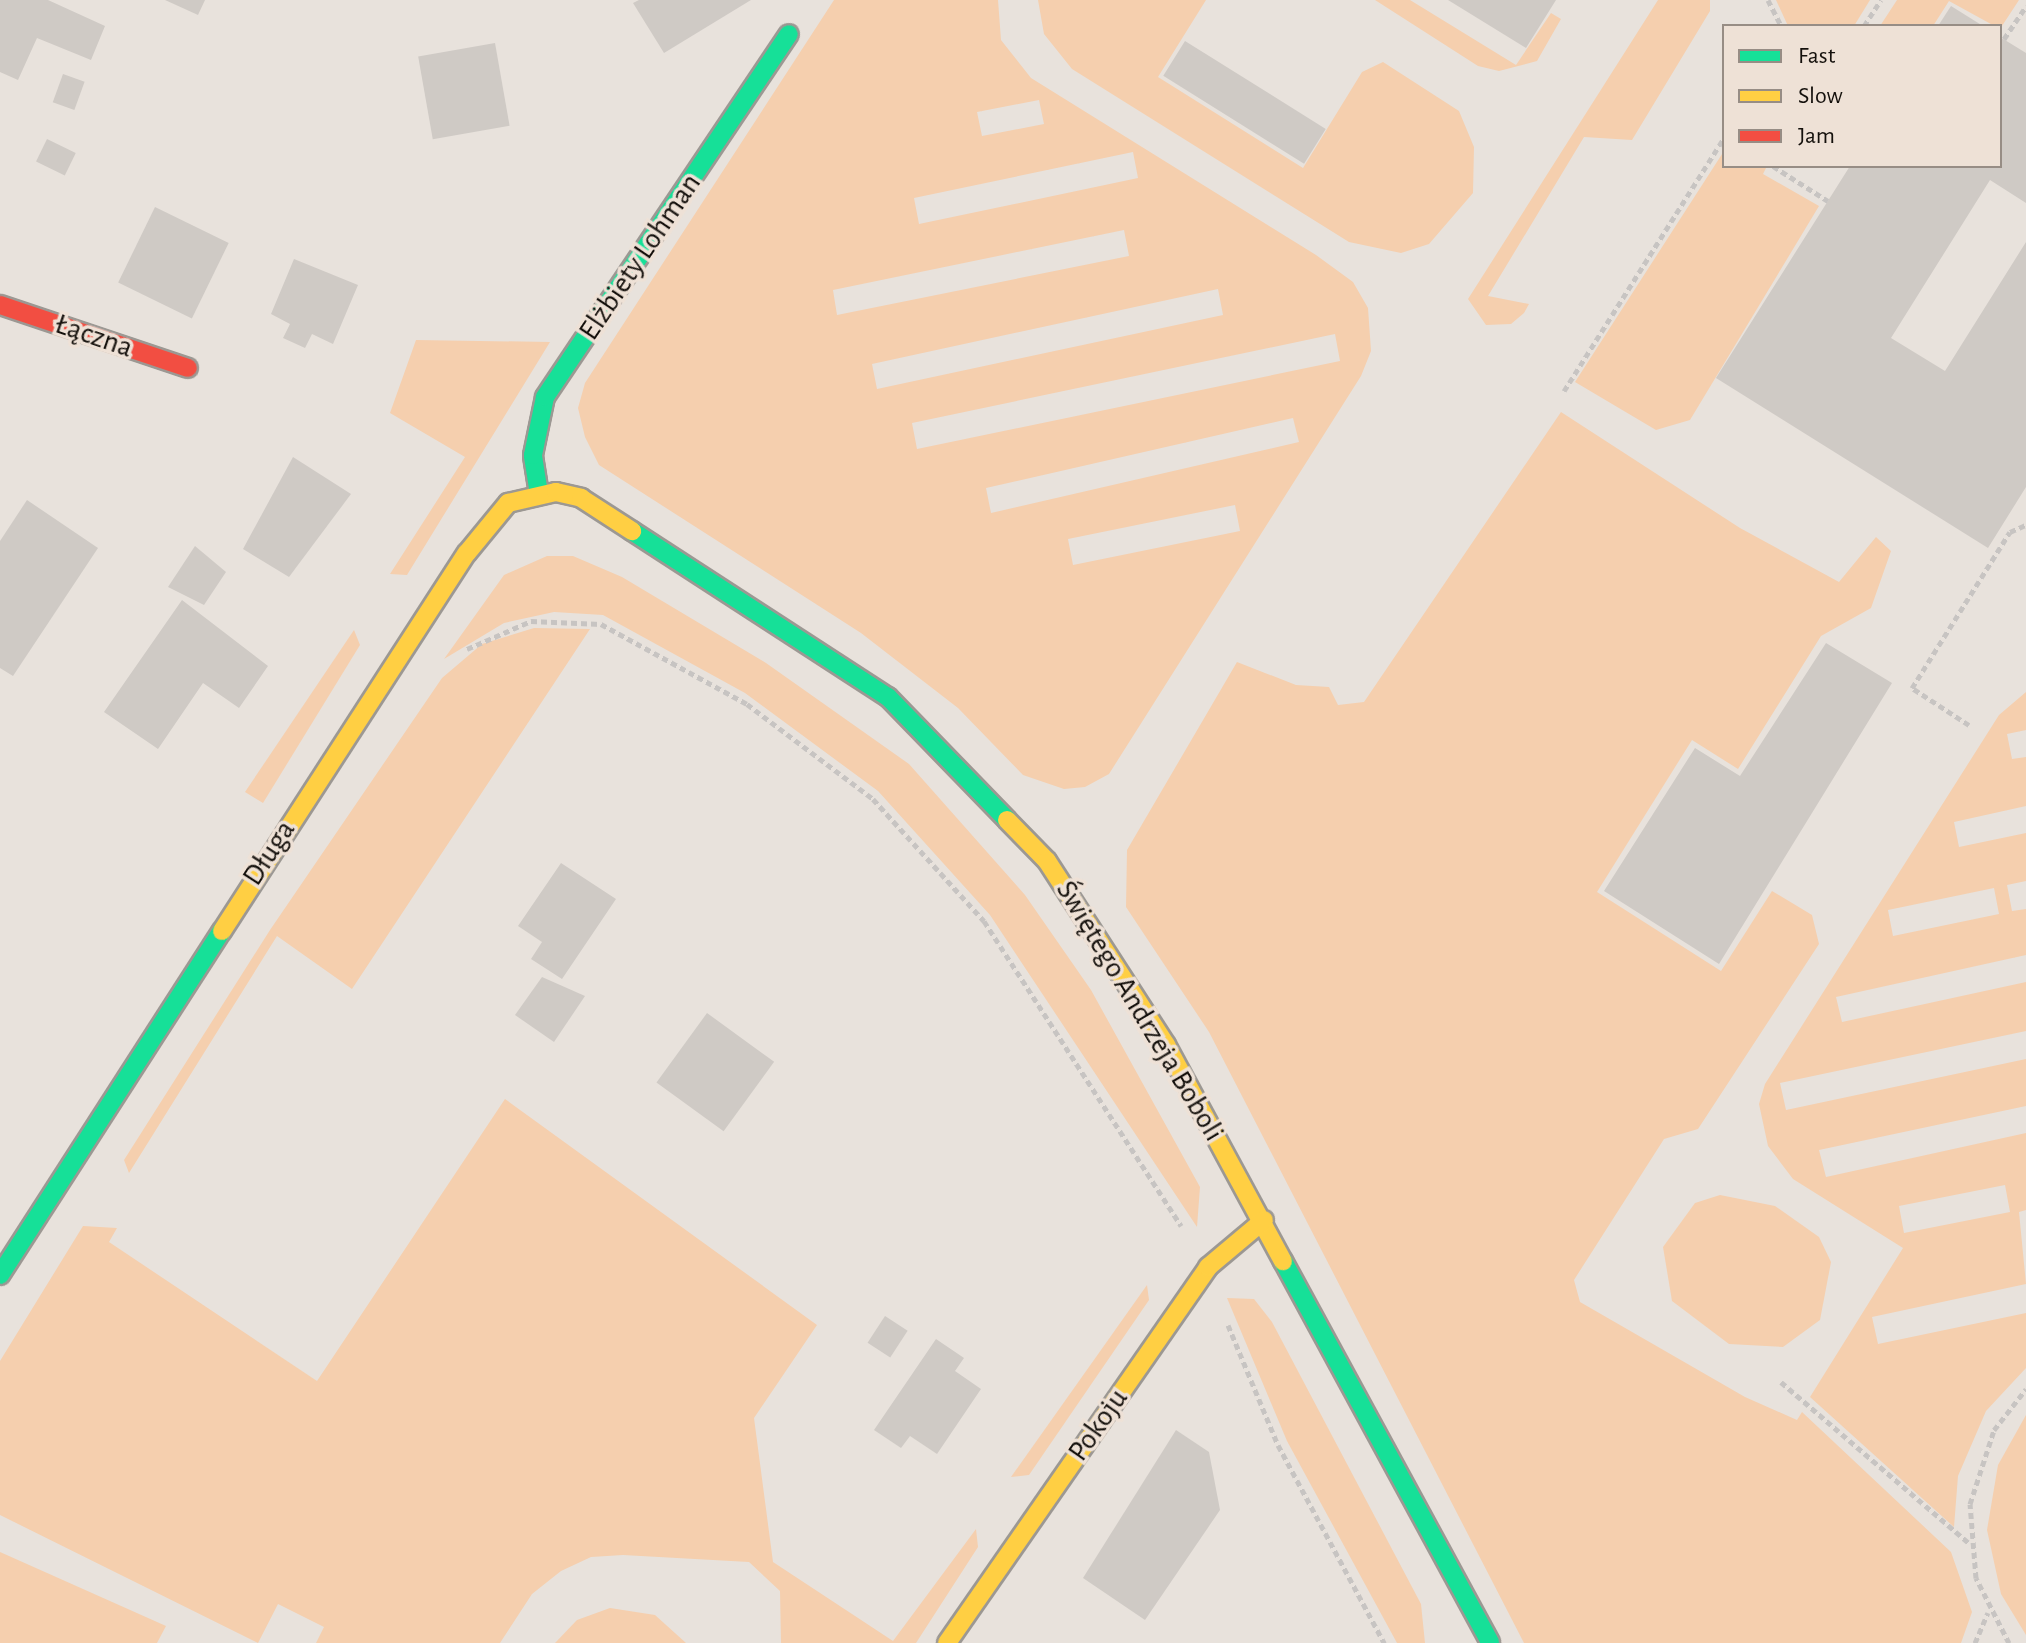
<!DOCTYPE html>
<html>
<head>
<meta charset="utf-8">
<style>
	body { margin:0 }
	#map { position:relative; width:2026px; height:1643px; overflow:hidden; background:#e8e2dc; font-family:"Alegreya Sans",sans-serif }
	div>[style] { position:absolute }
	.green>* { inset:0; background:#f5cfae }
	.building>* { inset:0; background:#cfcac5; transform-origin:0 0 }
	.path>* { height:5px; margin-top:-2.5px; transform-origin:0; background:repeating-linear-gradient(90deg,#c7c4c2 0 6px,transparent 0 10px) }
	.roads { filter:drop-shadow(2px 0 #9c9893) drop-shadow(-2px 0 #9c9893) drop-shadow(0 2px #9c9893) drop-shadow(0 -2px #9c9893) }
	.fast>* { height:18px; margin:-9px; padding:0 9px; transform-origin:9px; border-radius:9px; background:#16e098 }
	.slow>* { height:18px; margin:-9px; padding:0 9px; transform-origin:9px; border-radius:9px; background:#ffcf43 }
	.jam>* { height:18px; margin:-9px; padding:0 9px; transform-origin:9px; border-radius:9px; background:#f24e42 }
	span { translate:-50% -50%; white-space:nowrap; text-align:center; line-height:1.15; -webkit-text-stroke:7px #eee1d6; paint-order:stroke }
	.street-label { font-size:30px; color:#14100c }
	.legend { position:absolute; left:1722px; top:24px; width:280px; height:144px; box-sizing:border-box; background:#eee1d6; border:2px solid #978d85; margin:0; padding:10px 14px; list-style:none; font-size:24px; color:#14100c }
	.legend li { display:flex; align-items:center; gap:16px; height:40px }
	.legend b { width:40px; border:2px solid #978d85 }
</style>
</head>
<body>
<div id="map">
	<div class="green">
		<i style="clip-path:polygon(evenodd,834px 0,998px 0,1001px 40px,1031px 78px,1316px 255px,1353px 282px,1368px 308px,1371px 351px,1361px 376px,1109px 774px,1085px 787px,1064px 789px,1023px 775px,958px 708px,861px 633px,599px 465px,585px 437px,578px 408px,585px 383px,834px 0,1039px 100px,1044px 124px,982px 136px,977px 112px,1039px 100px,834px 0,1133px 152px,1138px 178px,919px 224px,914px 198px,1133px 152px,834px 0,1124px 230px,1129px 256px,837px 315px,833px 290px,1124px 230px,834px 0,1218px 289px,1223px 315px,877px 389px,872px 364px,1218px 289px,834px 0,1335px 334px,1340px 361px,917px 449px,912px 423px,1335px 334px,834px 0,1293px 418px,1299px 442px,991px 513px,986px 488px,1293px 418px,834px 0,1235px 505px,1240px 531px,1073px 565px,1068px 539px,1235px 505px)"></i>
		<i style="clip-path:polygon(1038px 0,1206px 0,1158px 77px,1303px 168px,1362px 72px,1383px 62px,1459px 111px,1474px 147px,1473px 193px,1429px 244px,1401px 253px,1349px 242px,1072px 69px,1044px 34px)"></i>
		<i style="clip-path:polygon(1375px 0,1410px 0,1516px 65px,1551px 13px,1561px 19px,1537px 61px,1499px 71px,1478px 66px)"></i>
		<i style="clip-path:polygon(1658px 0,1710px 0,1710px 11px,1632px 140px,1584px 137px,1488px 296px,1529px 304px,1524px 313px,1511px 324px,1486px 325px,1468px 299px)"></i>
		<i style="clip-path:polygon(1776px 0,1870px 0,1854px 26px,1788px 26px)"></i>
		<i style="clip-path:polygon(1897px 0,2019px 0,2000px 29px,1949px 1px,1933px 26px,1880px 26px)"></i>
		<i style="clip-path:polygon(1724px 151px,1724px 166px,1767px 166px,1763px 174px,1819px 206px,1690px 420px,1656px 430px,1575px 382px)"></i>
		<i style="clip-path:polygon(416px 340px,550px 342px,407px 575px,390px 574px,465px 457px,390px 413px)"></i>
		<i style="clip-path:polygon(1561px 412px,1740px 528px,1839px 582px,1876px 537px,1891px 551px,1871px 608px,1821px 636px,1738px 769px,1692px 740px,1597px 892px,1721px 971px,1772px 891px,1812px 915px,1819px 944px,1698px 1129px,1664px 1139px,1574px 1280px,1580px 1302px,1745px 1397px,1797px 1420px,1802px 1412px,1951px 1552px,1972px 1612px,1961px 1643px,1524px 1643px,1209px 1032px,1126px 907px,1127px 850px,1237px 662px,1296px 685px,1329px 687px,1338px 705px,1364px 702px)"></i>
		<i style="clip-path:polygon(547px 556px,573px 556px,622px 577px,766px 663px,909px 764px,1025px 895px,1091px 990px,1200px 1187px,1197px 1227px,990px 915px,878px 791px,745px 693px,603px 615px,554px 612px,504px 623px,444px 659px,504px 575px)"></i>
		<i style="clip-path:polygon(534px 628px,590px 629px,352px 989px,277px 936px,129px 1173px,124px 1160px,270px 930px,442px 678px,482px 644px)"></i>
		<i style="clip-path:polygon(354px 630px,360px 645px,263px 803px,245px 792px)"></i>
		<i style="clip-path:polygon(evenodd,2026px 692px,2026px 730px,2007px 734px,2012px 759px,2026px 757px,2026px 806px,1954px 822px,1959px 847px,2026px 833px,2026px 881px,2007px 885px,2012px 911px,2026px 909px,2026px 955px,1836px 997px,1842px 1022px,2026px 982px,2026px 1031px,1780px 1083px,1786px 1110px,2026px 1059px,2026px 1106px,1819px 1150px,1826px 1177px,2026px 1133px,2026px 1210px,2019px 1212px,2026px 1284px,1872px 1317px,1878px 1344px,2026px 1313px,2026px 1368px,1986px 1411px,1958px 1476px,1954px 1527px,1810px 1397px,1903px 1248px,1793px 1179px,1768px 1146px,1759px 1104px,1765px 1084px,1999px 715px,2026px 692px,1994px 888px,1999px 914px,1893px 936px,1888px 910px,1994px 888px,2026px 692px,2005px 1185px,2010px 1212px,1904px 1233px,1899px 1206px,2005px 1185px)"></i>
		<i style="clip-path:polygon(505px 1099px,817px 1325px,754px 1418px,773px 1562px,893px 1641px,976px 1529px,978px 1547px,916px 1643px,781px 1643px,780px 1591px,749px 1562px,623px 1555px,591px 1557px,561px 1571px,532px 1594px,500px 1643px,316px 1643px,324px 1627px,278px 1604px,258px 1643px,0 1515px,0 1361px,83px 1226px,117px 1228px,109px 1242px,317px 1381px)"></i>
		<i style="clip-path:polygon(1720px 1195px,1775px 1206px,1819px 1237px,1831px 1262px,1820px 1320px,1783px 1347px,1729px 1344px,1672px 1301px,1663px 1247px,1695px 1203px)"></i>
		<i style="clip-path:polygon(1147px 1285px,1149px 1300px,1029px 1475px,1011px 1477px)"></i>
		<i style="clip-path:polygon(1227px 1298px,1254px 1299px,1272px 1322px,1421px 1604px,1425px 1643px,1397px 1643px,1287px 1441px)"></i>
		<i style="clip-path:polygon(2026px 1415px,2026px 1635px,2001px 1594px,1987px 1530px,1998px 1465px)"></i>
		<i style="clip-path:polygon(0 1552px,166px 1626px,157px 1643px,0 1643px)"></i>
		<i style="clip-path:polygon(610px 1608px,655px 1615px,686px 1643px,555px 1643px,577px 1620px)"></i>
	</div>
	<div class="building">
		<i style="clip-path:polygon(0 0,48px 0,105px 26px,91px 60px,37px 38px,18px 80px,0 72px)"></i>
		<i style="clip-path:polygon(165px 0,205px 0,198px 15px)"></i>
		<i style="clip-path:polygon(639px 0,751px 0,664px 53px,633px 3px)"></i>
		<i style="clip-path:polygon(1448px 0,1556px 0,1526px 48px)"></i>
		<i style="clip-path:polygon(1951px 6px,1983px 26px,1938px 26px)"></i>
		<i style="clip-path:polygon(2000px 37px,2026px 53px,2026px 203px,1990px 180px,1891px 338px,1945px 371px,2026px 242px,2026px 487px,1988px 548px,1716px 378px,1850px 166px,2000px 166px)"></i>
		<i style="left:1185px;top:41px;width:166px;height:41px;rotate:32deg"></i>
		<i style="left:495px;top:43px;width:84px;height:78px;rotate:80deg"></i>
		<i style="left:63px;top:74px;width:23px;height:30px;rotate:20deg"></i>
		<i style="left:47px;top:139px;width:32px;height:25px;rotate:26deg"></i>
		<i style="left:155px;top:207px;width:82px;height:84px;rotate:26deg"></i>
		<i style="clip-path:polygon(294px 259px,358px 285px,333px 344px,312px 334px,305px 348px,283px 338px,290px 324px,271px 314px)"></i>
		<i style="clip-path:polygon(293px 457px,351px 494px,289px 577px,243px 549px)"></i>
		<i style="clip-path:polygon(27px 500px,98px 548px,13px 676px,0 668px,0 541px)"></i>
		<i style="clip-path:polygon(195px 546px,226px 572px,204px 605px,168px 587px)"></i>
		<i style="clip-path:polygon(182px 600px,268px 666px,239px 708px,203px 683px,158px 749px,104px 712px)"></i>
		<i style="clip-path:polygon(1826px 643px,1892px 683px,1719px 964px,1604px 891px,1695px 748px,1740px 776px)"></i>
		<i style="clip-path:polygon(561px 863px,616px 899px,562px 979px,531px 959px,542px 942px,518px 926px)"></i>
		<i style="clip-path:polygon(542px 977px,585px 996px,554px 1042px,515px 1015px)"></i>
		<i style="left:707px;top:1013px;width:83px;height:86px;rotate:36deg"></i>
		<i style="left:885px;top:1316px;width:27px;height:32px;rotate:33deg"></i>
		<i style="clip-path:polygon(936px 1339px,964px 1358px,955px 1371px,981px 1389px,937px 1454px,910px 1436px,901px 1448px,874px 1430px)"></i>
		<i style="clip-path:polygon(1176px 1430px,1209px 1452px,1220px 1510px,1145px 1620px,1083px 1578px)"></i>
	</div>
	<div class="path">
		<i style="left:1768px;top:0;width:29px;rotate:63deg"></i>
		<i style="left:1864px;top:26px;width:31px;rotate:-57deg"></i>
		<i style="left:2004px;top:39px;width:40px;rotate:-56deg"></i>
		<i style="left:1773px;top:166px;width:65px;rotate:32.5deg"></i>
		<i style="left:1564px;top:391px;width:299px;rotate:-57.7deg"></i>
		<i style="left:467px;top:649px;width:70px;rotate:-23.6deg"></i>
		<i style="left:531px;top:621px;width:70px;rotate:2.5deg"></i>
		<i style="left:601px;top:624px;width:166px;rotate:28.7deg"></i>
		<i style="left:747px;top:704px;width:158px;rotate:37deg"></i>
		<i style="left:873px;top:799px;width:165px;rotate:47.7deg"></i>
		<i style="left:984px;top:921px;width:363px;rotate:57.1deg"></i>
		<i style="left:1969px;top:725px;width:68px;rotate:-147deg"></i>
		<i style="left:1912px;top:688px;width:184px;rotate:-57.9deg"></i>
		<i style="left:2010px;top:532px;width:17px;rotate:-24deg"></i>
		<i style="left:1228px;top:1325px;width:130px;rotate:67.4deg"></i>
		<i style="left:1278px;top:1445px;width:225px;rotate:61.8deg"></i>
		<i style="left:1781px;top:1382px;width:248px;rotate:40.6deg"></i>
		<i style="left:1975px;top:1643px;width:33px;rotate:-67deg"></i>
		<i style="left:2009px;top:1643px;width:73px;rotate:-116.9deg"></i>
		<i style="left:1976px;top:1578px;width:74px;rotate:-94.6deg"></i>
		<i style="left:1970px;top:1504px;width:78px;rotate:-72deg"></i>
		<i style="left:1994px;top:1430px;width:52px;rotate:-52deg"></i>
	</div>
	<div class="roads">
		<div class="fast">
			<i style="left:539px;top:494px;width:39px;rotate:-99deg"></i>
			<i style="left:533px;top:455px;width:59px;rotate:-78.3deg"></i>
			<i style="left:545px;top:397px;width:437px;rotate:-56.1deg"></i>
			<i style="left:632px;top:531px;width:305px;rotate:33deg"></i>
			<i style="left:888px;top:697px;width:171px;rotate:45.9deg"></i>
			<i style="left:1283px;top:1261px;width:434px;rotate:61.5deg"></i>
			<i style="left:0;top:1275px;width:409px;rotate:-57.2deg"></i>
		</div>
		<div class="slow">
			<i style="left:1007px;top:820px;width:57px;rotate:45.7deg"></i>
			<i style="left:1047px;top:861px;width:219px;rotate:57.1deg"></i>
			<i style="left:1166px;top:1045px;width:246px;rotate:61.6deg"></i>
			<i style="left:222px;top:931px;width:450px;rotate:-57.1deg"></i>
			<i style="left:467px;top:553px;width:65px;rotate:-50.6deg"></i>
			<i style="left:508px;top:503px;width:49px;rotate:-12.9deg"></i>
			<i style="left:556px;top:492px;width:26px;rotate:13deg"></i>
			<i style="left:581px;top:498px;width:61px;rotate:32.9deg"></i>
			<i style="left:947px;top:1643px;width:458px;rotate:-55.2deg"></i>
			<i style="left:1208px;top:1267px;width:73px;rotate:-40deg"></i>
		</div>
		<div class="jam">
			<i style="left:0;top:305px;width:198px;rotate:18.5deg"></i>
		</div>
	</div>
	<div class="street-label">
		<span style="left:640px;top:257px;rotate:-56deg">Elżbiety Lohman</span>
		<span style="left:94px;top:336px;rotate:19deg">Łączna</span>
		<span style="left:269px;top:853px;rotate:-57deg">Długa</span>
		<span style="left:1140px;top:1011px;rotate:59deg">Świętego Andrzeja Boboli</span>
		<span style="left:1098px;top:1425px;rotate:-55deg">Pokoju</span>
	</div>
	<ul class="legend">
	<li><b style="height:10px;background:#16e098"></b>Fast</li>
	<li><b style="height:10px;background:#ffcf43"></b>Slow</li>
	<li><b style="height:10px;background:#f24e42"></b>Jam</li>
	</ul>
</div>
</body>
</html>
